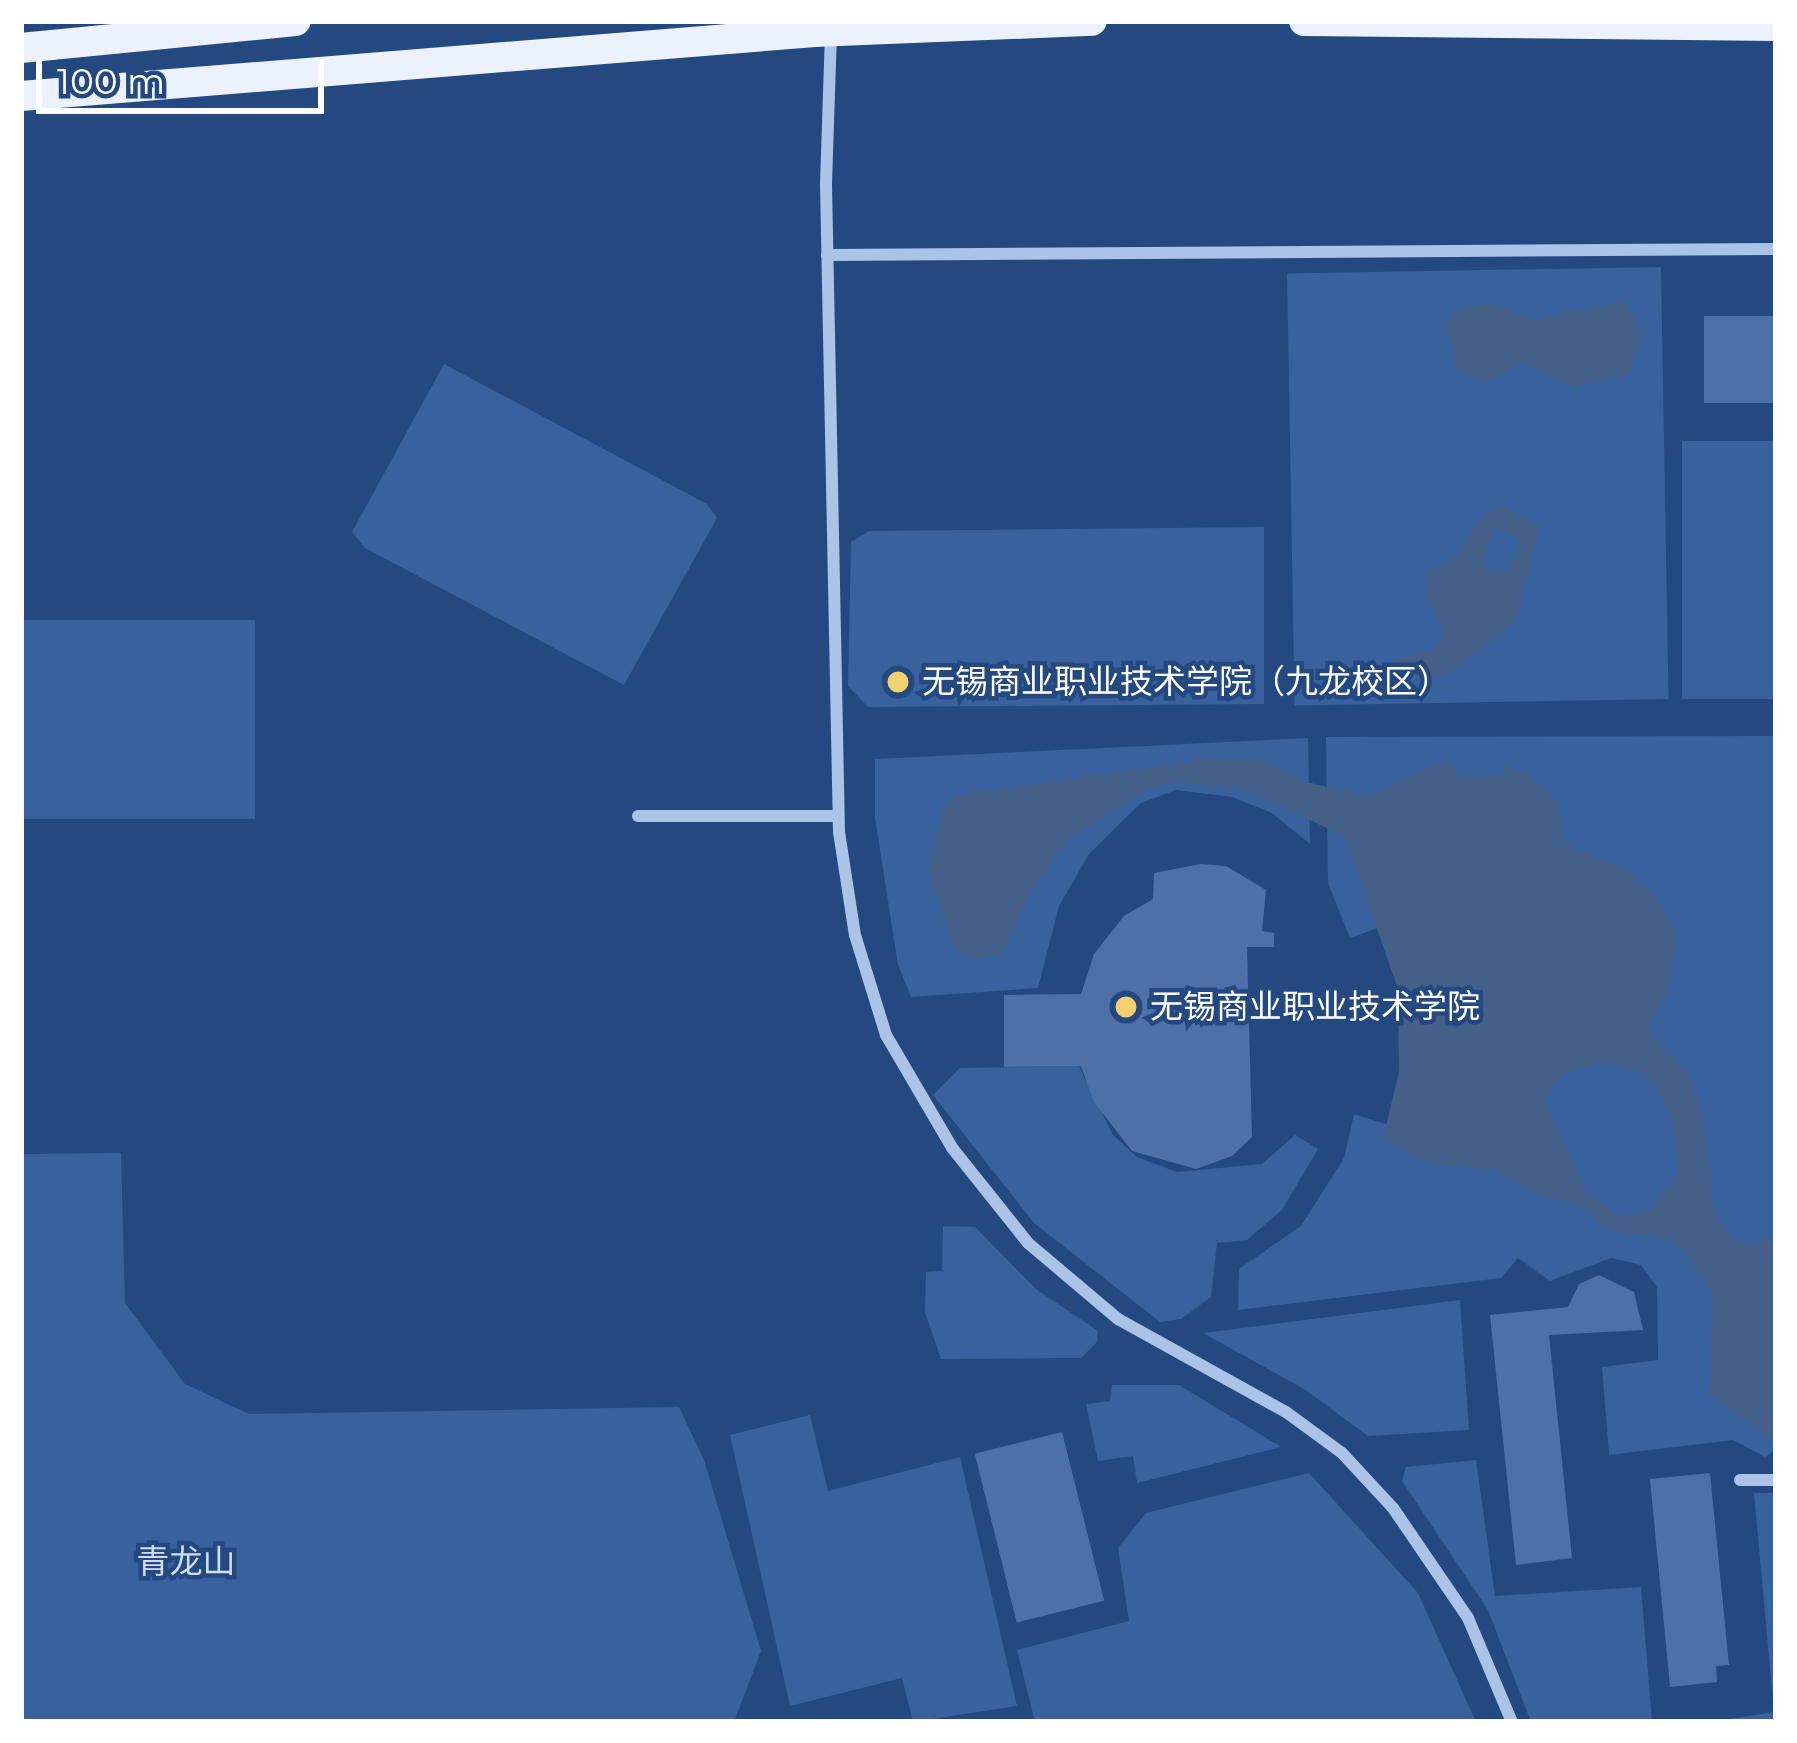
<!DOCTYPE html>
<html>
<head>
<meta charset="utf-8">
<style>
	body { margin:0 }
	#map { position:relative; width:1797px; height:1743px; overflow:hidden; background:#244880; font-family:Montserrat,"Noto Sans SC",sans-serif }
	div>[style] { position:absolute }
	.green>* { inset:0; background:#38619d; transform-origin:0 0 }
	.water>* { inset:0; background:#445f88 }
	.building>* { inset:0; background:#4c71a9; transform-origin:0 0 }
	.minor>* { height:12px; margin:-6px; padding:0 6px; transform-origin:6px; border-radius:6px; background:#aac3e7 }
	.primary>* { height:30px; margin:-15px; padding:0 15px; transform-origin:15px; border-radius:15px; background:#ebf1fd }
	.dots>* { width:33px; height:33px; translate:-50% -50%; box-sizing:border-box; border:6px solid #244880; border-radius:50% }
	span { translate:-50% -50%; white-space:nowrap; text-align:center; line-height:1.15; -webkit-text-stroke:9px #244880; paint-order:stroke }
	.poi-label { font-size:33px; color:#fff }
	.left { translate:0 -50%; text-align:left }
	.park-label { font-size:33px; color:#cddef5 }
	.frame { position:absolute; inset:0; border:24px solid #fff; pointer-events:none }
	.scale { position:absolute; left:36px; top:60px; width:288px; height:54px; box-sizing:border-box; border:6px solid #fff; border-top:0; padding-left:15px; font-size:36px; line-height:42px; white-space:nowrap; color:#fff; -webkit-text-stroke:9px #244880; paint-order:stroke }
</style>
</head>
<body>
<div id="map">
	<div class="green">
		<i style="left:1661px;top:267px;width:432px;height:374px;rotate:89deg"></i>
		<i style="clip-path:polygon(444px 364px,707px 504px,717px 518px,624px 685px,365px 548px,352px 532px)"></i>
		<i style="left:1776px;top:441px;width:258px;height:94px;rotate:90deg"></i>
		<i style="clip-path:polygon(1264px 527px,1264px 704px,868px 707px,848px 686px,851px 542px,869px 531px)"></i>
		<i style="left:255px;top:620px;width:199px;height:234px;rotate:90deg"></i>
		<i style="clip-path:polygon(1776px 736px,1776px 1235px,1715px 1288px,1776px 1450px,1765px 1457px,1733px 1440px,1609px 1455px,1602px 1367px,1658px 1360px,1657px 1287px,1641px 1265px,1611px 1258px,1550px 1281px,1518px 1258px,1501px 1278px,1238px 1310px,1239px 1269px,1301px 1226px,1344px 1158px,1354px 1114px,1392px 1126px,1409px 1029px,1383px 926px,1350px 938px,1328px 883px,1326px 737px)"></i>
		<i style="clip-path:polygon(1308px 738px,1310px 844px,1272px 813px,1232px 797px,1176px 790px,1141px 803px,1089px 854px,1059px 906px,1038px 988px,911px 997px,898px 965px,875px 818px,875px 759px)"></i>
		<i style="clip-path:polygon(1079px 1066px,1113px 1135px,1137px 1157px,1177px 1172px,1262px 1164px,1295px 1135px,1318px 1149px,1282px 1210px,1247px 1240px,1217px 1243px,1211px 1297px,1181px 1319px,1160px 1322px,1034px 1223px,933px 1095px,960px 1068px)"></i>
		<i style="clip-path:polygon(121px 1153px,125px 1303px,185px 1384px,249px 1414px,679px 1407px,704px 1460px,761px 1651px,734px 1722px,21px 1722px,21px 1154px)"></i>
		<i style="clip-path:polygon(943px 1226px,975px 1227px,1036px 1289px,1098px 1331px,1097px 1342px,1081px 1358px,941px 1359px,925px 1312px,926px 1272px,942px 1271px)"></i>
		<i style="clip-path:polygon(1460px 1300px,1469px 1430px,1368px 1436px,1304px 1389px,1203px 1333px)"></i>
		<i style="clip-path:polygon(1112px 1385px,1179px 1385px,1281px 1447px,1137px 1483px,1133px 1456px,1098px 1461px,1086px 1404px,1110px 1401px)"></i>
		<i style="clip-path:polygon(810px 1415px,828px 1491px,960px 1457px,1017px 1706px,913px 1722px,902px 1678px,790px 1706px,730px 1435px)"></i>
		<i style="clip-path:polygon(1476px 1460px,1495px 1596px,1641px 1587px,1652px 1722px,1531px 1722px,1488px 1610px,1402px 1481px,1406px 1467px)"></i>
		<i style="clip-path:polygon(1309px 1473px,1418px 1593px,1476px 1722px,1035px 1722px,1017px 1650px,1129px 1621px,1118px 1548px,1146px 1513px)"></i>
		<i style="clip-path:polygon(1754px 1493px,1776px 1493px,1776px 1722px,1710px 1722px,1774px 1712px)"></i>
	</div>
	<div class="water">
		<i style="clip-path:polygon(1624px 301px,1643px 333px,1629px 373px,1575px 388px,1522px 363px,1485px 382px,1455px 369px,1446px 323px,1458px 309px,1489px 303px,1535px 320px)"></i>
		<i style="clip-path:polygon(evenodd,1502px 505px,1539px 527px,1515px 622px,1450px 672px,1422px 678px,1398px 671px,1395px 659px,1436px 648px,1443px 634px,1426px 594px,1427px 573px,1458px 556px,1477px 521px,1502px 505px,1494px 527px,1519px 539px,1510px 569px,1490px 572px,1483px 560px,1494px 527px)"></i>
		<i style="clip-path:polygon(evenodd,1202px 760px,1261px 760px,1306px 782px,1369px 796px,1438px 763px,1454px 763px,1457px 777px,1503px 776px,1505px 766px,1526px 772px,1557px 802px,1563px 839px,1574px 850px,1625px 868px,1654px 896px,1677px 935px,1667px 993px,1648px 1028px,1688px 1075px,1700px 1106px,1715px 1214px,1730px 1237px,1748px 1245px,1776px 1236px,1776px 1443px,1710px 1395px,1712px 1294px,1684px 1250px,1667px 1238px,1610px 1231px,1576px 1203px,1539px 1196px,1496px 1170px,1427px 1163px,1383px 1138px,1399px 1072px,1398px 989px,1345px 837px,1248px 790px,1182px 782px,1148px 788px,1068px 840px,1031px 890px,1002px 953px,974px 959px,953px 946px,929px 871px,942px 811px,957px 795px,1202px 760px,1603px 1062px,1646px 1073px,1671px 1114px,1678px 1172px,1650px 1211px,1633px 1215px,1616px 1215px,1585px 1191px,1544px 1099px,1561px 1073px,1603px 1062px)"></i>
	</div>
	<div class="building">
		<i style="left:1776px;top:316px;width:87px;height:72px;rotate:90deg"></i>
		<i style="clip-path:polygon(1201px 864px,1226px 866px,1266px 890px,1262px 931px,1274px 933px,1274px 947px,1247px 947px,1252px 1137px,1232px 1156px,1196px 1169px,1132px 1151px,1094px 1102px,1081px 1066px,1004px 1067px,1004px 995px,1081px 994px,1094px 954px,1124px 916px,1153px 899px,1154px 873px)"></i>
		<i style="clip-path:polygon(1599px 1275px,1634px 1292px,1643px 1330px,1549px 1335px,1572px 1558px,1516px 1565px,1490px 1315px,1568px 1307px,1579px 1284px)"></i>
		<i style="left:1062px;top:1432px;width:174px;height:90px;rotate:76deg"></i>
		<i style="clip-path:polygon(1710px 1473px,1729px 1665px,1716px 1666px,1717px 1682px,1670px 1687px,1650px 1479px)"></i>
	</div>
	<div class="minor">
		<i style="left:831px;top:33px;width:152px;rotate:91.9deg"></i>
		<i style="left:826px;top:185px;width:647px;rotate:88.85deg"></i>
		<i style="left:839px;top:832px;width:104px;rotate:81.2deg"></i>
		<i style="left:855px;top:935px;width:105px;rotate:72.8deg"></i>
		<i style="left:886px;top:1035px;width:132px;rotate:59.6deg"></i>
		<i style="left:953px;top:1149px;width:120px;rotate:51.4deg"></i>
		<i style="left:1028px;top:1243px;width:118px;rotate:40.2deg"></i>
		<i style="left:1118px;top:1319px;width:192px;rotate:29deg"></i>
		<i style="left:1286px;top:1412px;width:69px;rotate:36.2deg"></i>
		<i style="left:1342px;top:1453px;width:75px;rotate:47.2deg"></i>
		<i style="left:1393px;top:1508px;width:133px;rotate:55.7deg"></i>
		<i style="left:1468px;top:1618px;width:113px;rotate:67.1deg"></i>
		<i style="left:827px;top:255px;width:949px;rotate:-0.36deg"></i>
		<i style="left:638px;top:816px;width:200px"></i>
		<i style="left:1740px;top:1480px;width:36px"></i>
	</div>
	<div class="primary">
		<i style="left:1304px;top:21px;width:472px;rotate:0.6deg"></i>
		<i style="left:21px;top:48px;width:276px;rotate:-5.6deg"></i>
		<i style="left:21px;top:96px;width:796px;rotate:-4.61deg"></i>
		<i style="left:814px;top:32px;width:278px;rotate:-2.3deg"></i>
	</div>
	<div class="dots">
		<i style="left:898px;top:682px;background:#f1d06d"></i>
		<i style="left:1126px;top:1007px;background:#f1d06d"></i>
	</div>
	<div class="poi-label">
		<span class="left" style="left:922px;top:682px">无锡商业职业技术学院（九龙校区）</span>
		<span class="left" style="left:1150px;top:1007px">无锡商业职业技术学院</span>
	</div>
	<div class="park-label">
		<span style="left:186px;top:1562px">青龙山</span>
	</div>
	<div class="frame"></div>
	<div class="scale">100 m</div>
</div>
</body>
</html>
